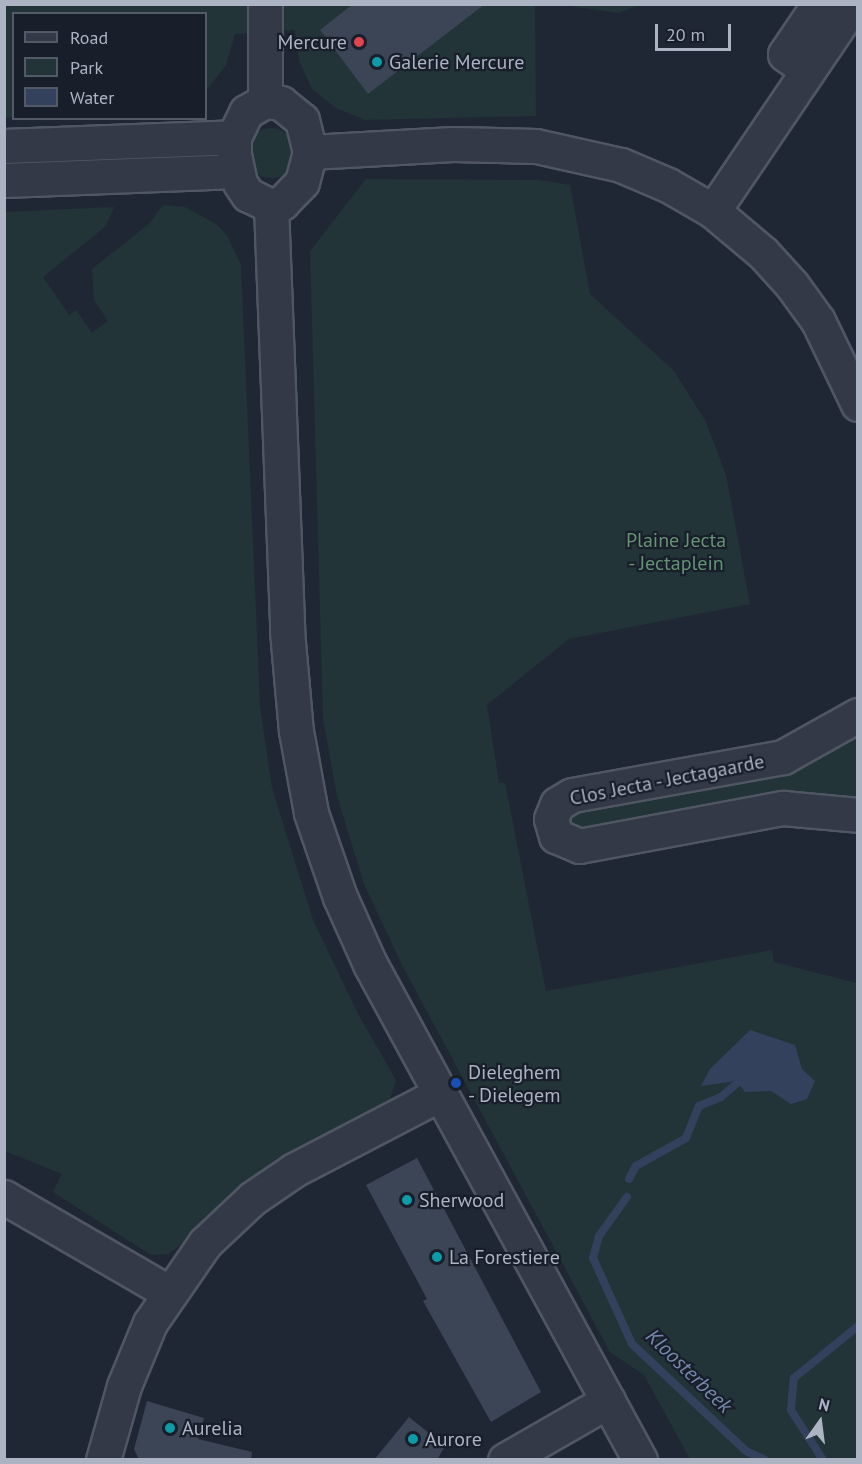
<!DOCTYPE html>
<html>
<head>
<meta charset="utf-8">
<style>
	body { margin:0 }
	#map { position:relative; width:862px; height:1464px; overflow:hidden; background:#1f2735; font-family:"PT Sans",sans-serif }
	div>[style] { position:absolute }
	.green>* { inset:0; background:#223437 }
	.round { border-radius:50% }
	.water>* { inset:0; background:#33415d }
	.stream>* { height:8px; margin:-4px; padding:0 4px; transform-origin:4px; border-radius:4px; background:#33415d }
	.building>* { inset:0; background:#3b4556 }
	.roads { filter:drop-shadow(2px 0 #505664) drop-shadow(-2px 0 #505664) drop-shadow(0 2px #505664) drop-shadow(0 -2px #505664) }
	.minor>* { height:33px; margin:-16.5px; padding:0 16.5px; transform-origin:16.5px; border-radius:16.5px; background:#333946 }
	.dots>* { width:16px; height:16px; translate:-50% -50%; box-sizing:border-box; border:3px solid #181e2a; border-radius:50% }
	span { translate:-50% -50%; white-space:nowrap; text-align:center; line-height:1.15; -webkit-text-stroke:4.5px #181e2a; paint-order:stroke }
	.poi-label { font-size:20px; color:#acb3c3 }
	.right { translate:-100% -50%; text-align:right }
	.left { translate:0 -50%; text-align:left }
	.park-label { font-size:20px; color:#659373 }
	.street-label { font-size:20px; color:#acb3c3 }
	.water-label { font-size:21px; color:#7488ab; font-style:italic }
	.frame { position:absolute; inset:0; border:6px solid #acb3c3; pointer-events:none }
	.legend { position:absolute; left:12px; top:12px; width:195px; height:108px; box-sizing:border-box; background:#181e2a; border:2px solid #535a67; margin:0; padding:8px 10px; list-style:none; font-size:18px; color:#acb3c3 }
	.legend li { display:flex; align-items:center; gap:12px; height:30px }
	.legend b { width:30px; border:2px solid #535a67 }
	.north { position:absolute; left:790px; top:1392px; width:60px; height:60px; -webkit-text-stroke:4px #181e2a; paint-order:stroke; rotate:14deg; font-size:16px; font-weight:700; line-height:24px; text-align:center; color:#acb3c3 }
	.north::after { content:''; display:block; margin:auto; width:21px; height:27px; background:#acb3c3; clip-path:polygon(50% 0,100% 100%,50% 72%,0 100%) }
	.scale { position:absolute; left:655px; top:24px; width:76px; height:27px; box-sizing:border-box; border:3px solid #acb3c3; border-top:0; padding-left:8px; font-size:18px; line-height:21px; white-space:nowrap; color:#acb3c3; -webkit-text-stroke:4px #181e2a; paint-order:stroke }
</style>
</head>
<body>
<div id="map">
	<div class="green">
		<i style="clip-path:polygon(4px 5px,535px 5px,536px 116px,365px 120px,336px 108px,312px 89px,299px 60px,295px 30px,235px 34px,226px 65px,206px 91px,206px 14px,14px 14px,13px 117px,5px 118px)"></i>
		<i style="clip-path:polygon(563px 5px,640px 5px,619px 13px)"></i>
		<i class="round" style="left:246px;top:128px;width:50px;height:50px"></i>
		<i style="clip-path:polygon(366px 179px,539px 180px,570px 185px,590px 294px,674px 371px,706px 422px,726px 475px,750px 604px,569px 639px,487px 705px,499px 783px,505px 783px,546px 991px,772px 950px,774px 962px,857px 983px,857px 1459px,690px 1459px,644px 1375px,610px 1352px,402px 965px,364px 884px,337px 796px,323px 718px,310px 251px)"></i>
		<i style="clip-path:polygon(163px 205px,185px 207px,216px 224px,227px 235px,241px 265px,260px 706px,272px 788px,313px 920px,358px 1014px,396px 1080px,390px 1099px,259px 1172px,179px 1246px,168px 1254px,151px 1255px,53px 1192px,62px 1174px,5px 1151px,4px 212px,114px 207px,106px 226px,43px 277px,69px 315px,76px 310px,92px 333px,108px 321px,94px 300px,92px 269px,150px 223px)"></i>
		<i style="clip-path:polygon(857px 727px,857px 805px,574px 835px,564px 814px)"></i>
	</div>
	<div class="water">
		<i style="clip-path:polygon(750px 1030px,795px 1045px,802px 1069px,815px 1081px,807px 1099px,791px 1104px,771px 1091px,745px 1092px,736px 1081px,701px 1086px,710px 1069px)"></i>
	</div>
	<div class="stream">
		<i style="left:629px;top:1179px;width:15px;rotate:-62deg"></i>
		<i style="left:636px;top:1166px;width:57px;rotate:-29.2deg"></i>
		<i style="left:686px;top:1138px;width:35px;rotate:-68deg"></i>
		<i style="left:699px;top:1106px;width:24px;rotate:-22deg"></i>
		<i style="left:721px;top:1097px;width:23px;rotate:-41deg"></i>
		<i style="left:627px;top:1197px;width:48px;rotate:125.7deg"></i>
		<i style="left:599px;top:1236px;width:23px;rotate:105deg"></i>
		<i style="left:593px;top:1258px;width:94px;rotate:65.6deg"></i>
		<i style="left:632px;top:1344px;width:156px;rotate:43.2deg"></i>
		<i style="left:746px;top:1451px;width:21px;rotate:25deg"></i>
		<i style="left:823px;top:1460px;width:59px;rotate:-122.6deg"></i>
		<i style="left:791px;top:1410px;width:32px;rotate:-85deg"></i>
		<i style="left:794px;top:1378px;width:82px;rotate:-39.1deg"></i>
	</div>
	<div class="building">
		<i style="clip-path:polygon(353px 4px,485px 4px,368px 94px,320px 30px)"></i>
		<i style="clip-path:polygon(417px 1158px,541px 1392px,491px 1422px,423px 1301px,427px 1299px,366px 1185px)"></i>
		<i style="clip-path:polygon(147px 1401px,204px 1418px,198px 1439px,252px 1452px,251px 1460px,139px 1460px,134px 1449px)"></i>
		<i style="clip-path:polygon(409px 1417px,445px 1446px,437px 1460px,374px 1460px)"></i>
	</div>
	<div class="roads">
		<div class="minor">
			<i style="left:265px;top:4px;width:97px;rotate:90deg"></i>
			<i style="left:807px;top:70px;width:27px;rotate:-144deg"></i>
			<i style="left:785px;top:54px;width:60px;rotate:-55.8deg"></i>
			<i style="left:265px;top:101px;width:16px;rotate:7deg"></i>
			<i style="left:281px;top:103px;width:27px;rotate:39deg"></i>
			<i style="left:302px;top:120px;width:33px;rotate:76deg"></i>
			<i style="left:310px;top:152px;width:31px;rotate:105deg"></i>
			<i style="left:302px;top:182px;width:29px;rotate:134deg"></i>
			<i style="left:282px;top:203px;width:11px;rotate:165deg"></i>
			<i style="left:271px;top:206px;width:25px;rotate:-154deg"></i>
			<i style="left:248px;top:195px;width:14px;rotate:-124deg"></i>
			<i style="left:240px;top:183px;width:29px;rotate:-102deg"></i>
			<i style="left:234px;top:155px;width:18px;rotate:-90deg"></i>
			<i style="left:234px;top:137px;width:28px;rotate:-64deg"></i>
			<i style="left:246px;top:112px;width:22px;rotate:-30deg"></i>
			<i style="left:4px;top:146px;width:230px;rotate:-2.2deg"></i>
			<i style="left:310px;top:152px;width:143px;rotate:-3.2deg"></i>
			<i style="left:453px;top:144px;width:83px;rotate:1.4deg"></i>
			<i style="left:536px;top:146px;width:87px;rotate:12.6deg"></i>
			<i style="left:621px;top:165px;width:51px;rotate:23.1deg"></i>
			<i style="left:668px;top:185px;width:52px;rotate:30deg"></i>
			<i style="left:713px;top:211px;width:65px;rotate:40deg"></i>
			<i style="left:763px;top:253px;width:43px;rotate:47.8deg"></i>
			<i style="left:792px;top:285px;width:44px;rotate:54.2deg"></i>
			<i style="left:818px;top:321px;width:92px;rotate:64.3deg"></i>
			<i style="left:4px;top:180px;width:233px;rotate:-2.2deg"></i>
			<i style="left:271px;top:206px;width:425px;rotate:87.8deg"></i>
			<i style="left:287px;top:631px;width:100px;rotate:84.9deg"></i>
			<i style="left:296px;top:731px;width:83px;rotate:79.6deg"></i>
			<i style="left:311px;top:813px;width:89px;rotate:71deg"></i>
			<i style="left:340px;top:897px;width:73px;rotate:65.9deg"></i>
			<i style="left:370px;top:964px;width:565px;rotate:61.44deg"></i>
			<i style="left:713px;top:211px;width:250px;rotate:-55.9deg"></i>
			<i style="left:858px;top:715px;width:86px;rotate:150.8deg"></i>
			<i style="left:783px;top:757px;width:214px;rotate:169.8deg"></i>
			<i style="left:572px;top:795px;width:17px;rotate:149deg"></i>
			<i style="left:557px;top:804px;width:16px;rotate:112deg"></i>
			<i style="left:551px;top:819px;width:18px;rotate:74deg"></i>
			<i style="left:556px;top:836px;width:25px;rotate:23deg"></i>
			<i style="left:579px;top:846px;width:208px;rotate:-10.6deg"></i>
			<i style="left:783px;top:808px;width:75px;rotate:5.3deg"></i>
			<i style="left:4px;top:1197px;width:190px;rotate:30.1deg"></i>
			<i style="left:103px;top:1460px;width:77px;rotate:-74.2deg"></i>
			<i style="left:124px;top:1386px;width:68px;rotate:-67.6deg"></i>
			<i style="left:150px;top:1323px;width:97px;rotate:-55.5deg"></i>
			<i style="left:205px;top:1243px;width:66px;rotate:-43.2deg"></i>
			<i style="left:253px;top:1198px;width:50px;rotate:-34.3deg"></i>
			<i style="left:294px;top:1170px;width:165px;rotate:-27.5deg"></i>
			<i style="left:505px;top:1460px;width:119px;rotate:-29.8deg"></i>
		</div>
	</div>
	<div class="dots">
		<i style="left:359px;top:42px;background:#e0444e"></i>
		<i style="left:377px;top:62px;background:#0f9aa8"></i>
		<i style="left:456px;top:1083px;background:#1a4fb4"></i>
		<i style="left:407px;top:1200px;background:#0f9aa8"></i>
		<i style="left:437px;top:1257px;background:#0f9aa8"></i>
		<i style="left:170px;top:1428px;background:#0f9aa8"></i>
		<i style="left:413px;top:1439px;background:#0f9aa8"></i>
	</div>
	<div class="poi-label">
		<span class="right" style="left:347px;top:42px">Mercure</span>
		<span class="left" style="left:389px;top:62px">Galerie Mercure</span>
		<span class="left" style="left:468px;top:1084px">Dieleghem<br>- Dielegem</span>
		<span class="left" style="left:419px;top:1200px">Sherwood</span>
		<span class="left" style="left:449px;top:1257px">La Forestiere</span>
		<span class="left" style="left:182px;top:1428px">Aurelia</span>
		<span class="left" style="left:425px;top:1439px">Aurore</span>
	</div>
	<div class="park-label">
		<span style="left:676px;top:552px">Plaine Jecta<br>- Jectaplein</span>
	</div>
	<div class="street-label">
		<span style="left:667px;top:780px;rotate:-11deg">Clos Jecta - Jectagaarde</span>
	</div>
	<div class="water-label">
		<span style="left:689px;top:1371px;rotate:44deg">Kloosterbeek</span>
	</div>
	<div class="frame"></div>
	<ul class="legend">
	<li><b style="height:8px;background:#333946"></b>Road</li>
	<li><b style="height:16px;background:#223437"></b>Park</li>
	<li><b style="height:16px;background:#33415d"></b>Water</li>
	</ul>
	<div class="north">N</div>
	<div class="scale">20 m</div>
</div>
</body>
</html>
